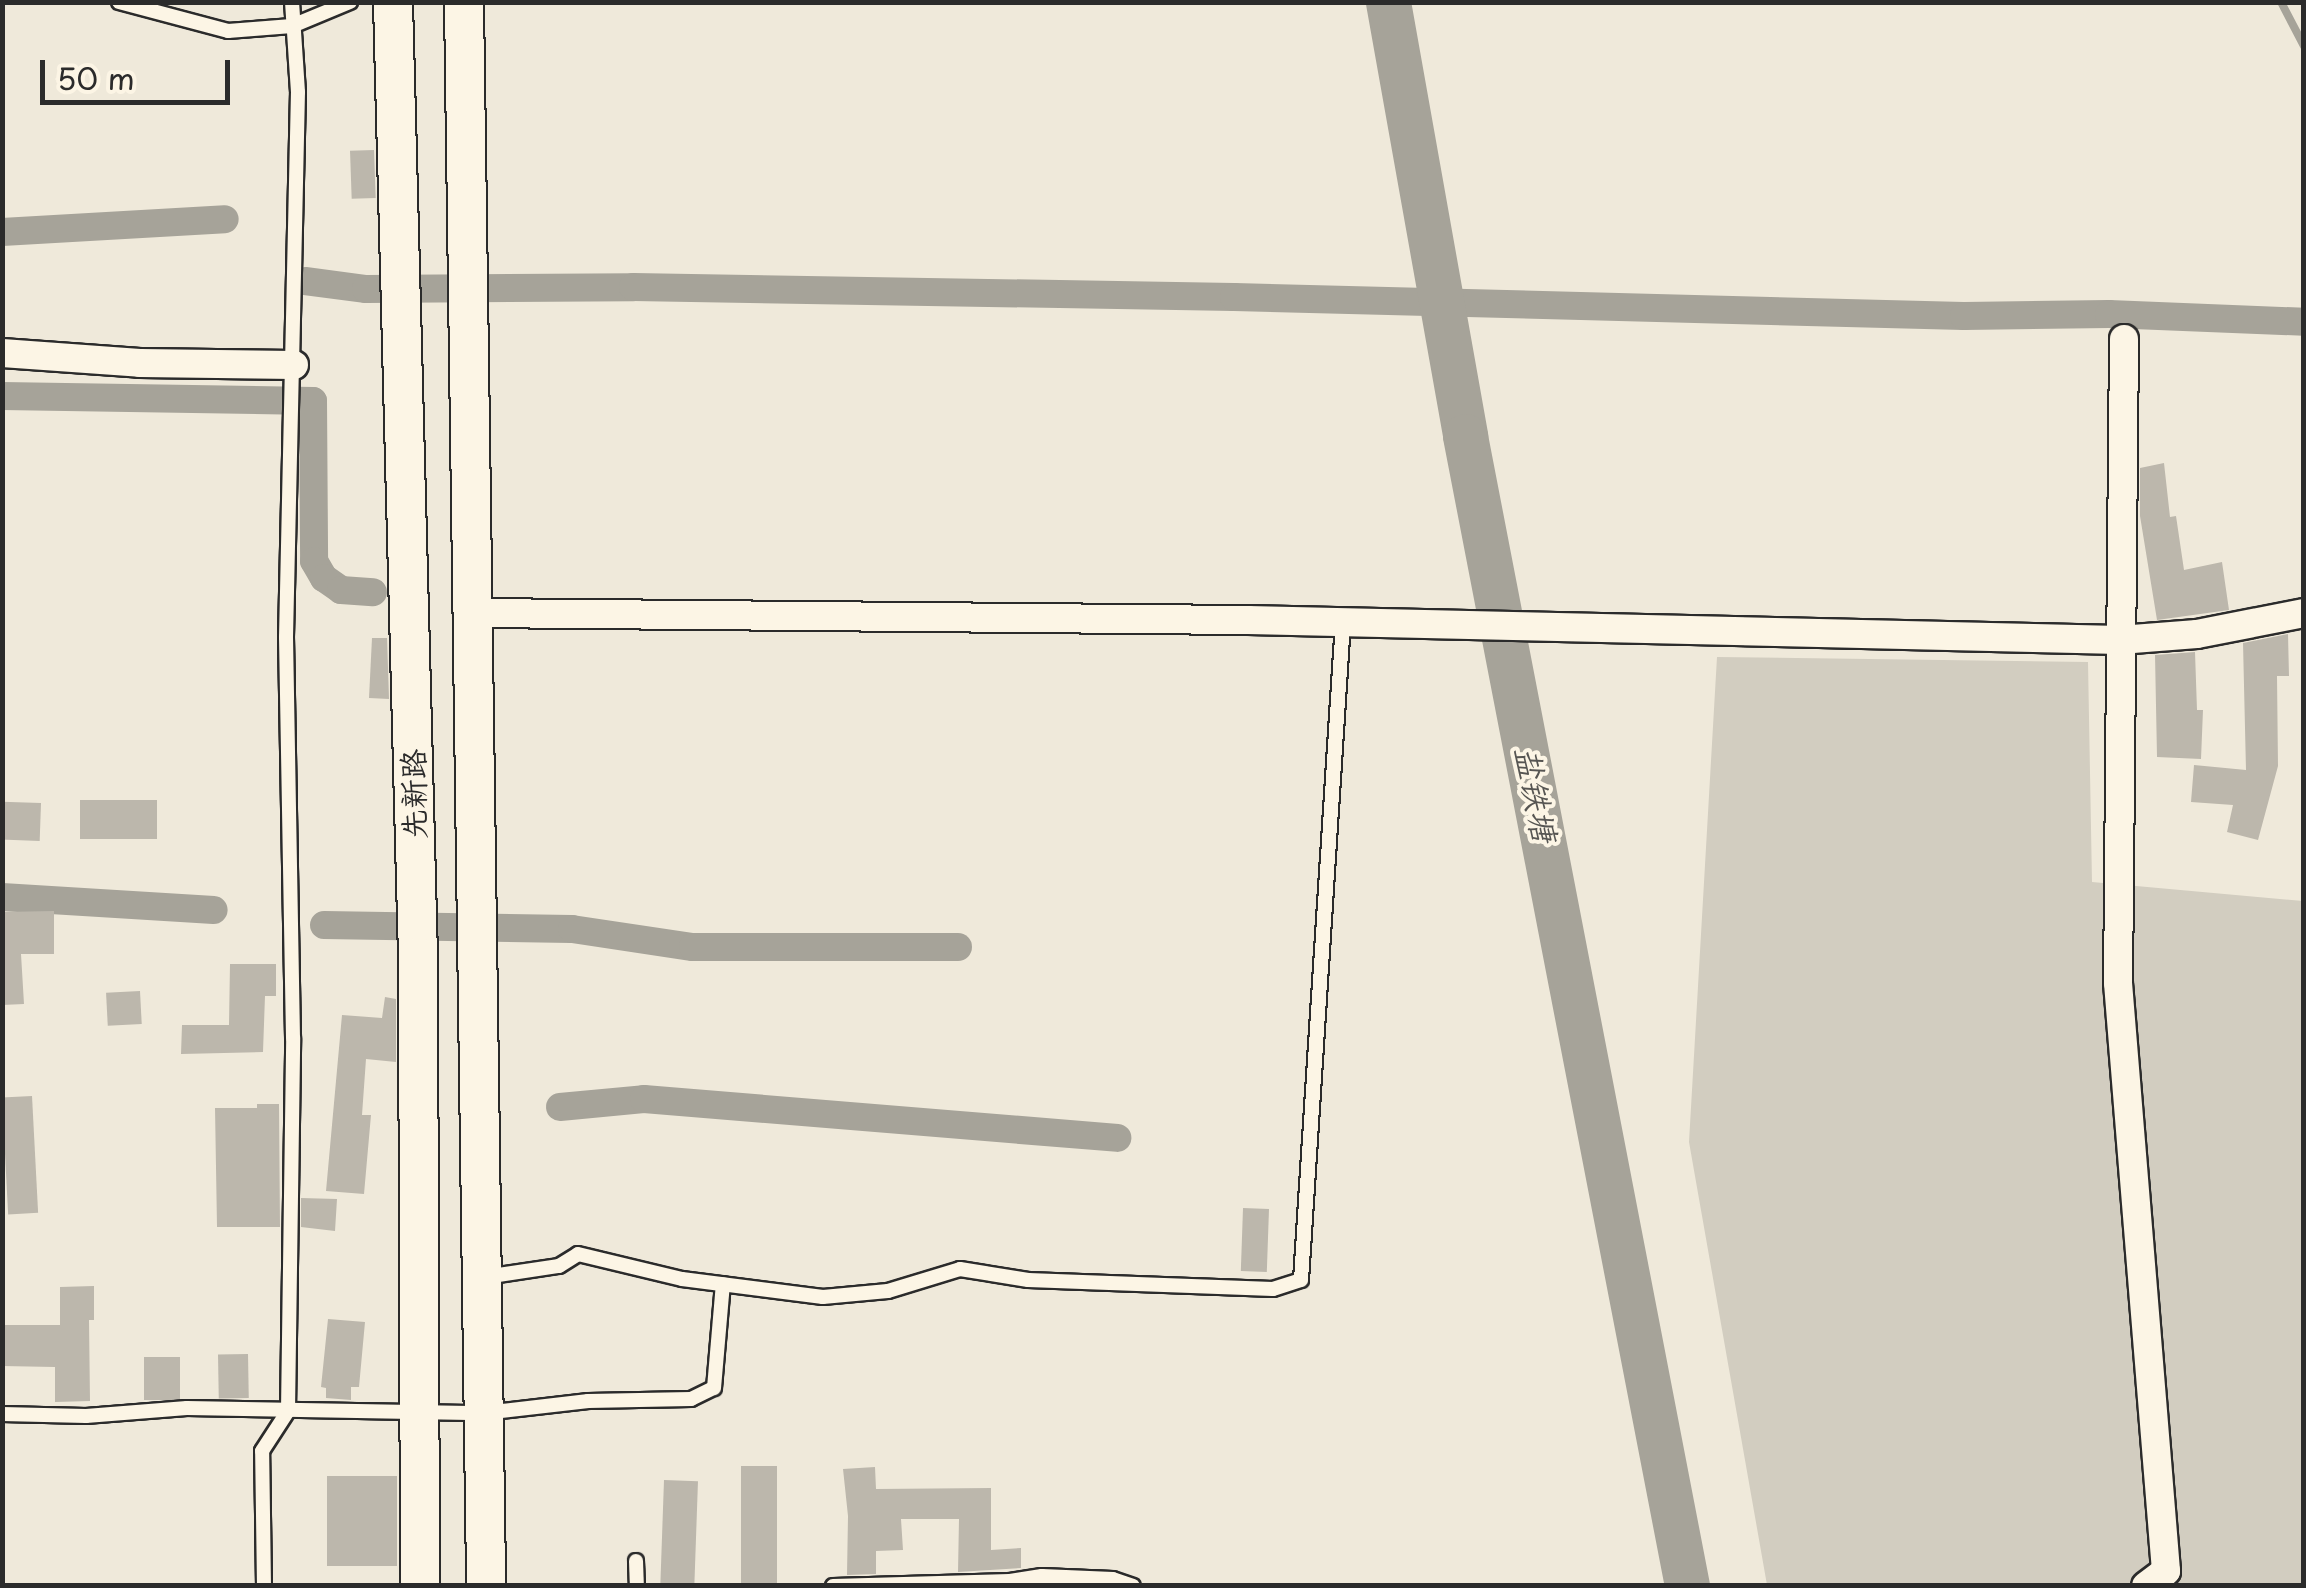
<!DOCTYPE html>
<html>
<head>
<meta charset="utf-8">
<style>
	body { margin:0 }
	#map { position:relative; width:2306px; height:1588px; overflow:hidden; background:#efe9da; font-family:"Playpen Sans","LXGW WenKai TC",sans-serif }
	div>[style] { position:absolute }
	.green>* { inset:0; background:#d2cdc0 }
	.stream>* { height:8px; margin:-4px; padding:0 4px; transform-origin:4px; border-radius:4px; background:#a6a399 }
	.canal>* { height:28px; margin:-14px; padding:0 14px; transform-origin:14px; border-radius:14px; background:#a6a399 }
	.river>* { height:45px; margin:-22.5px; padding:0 22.5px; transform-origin:22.5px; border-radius:22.5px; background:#a6a399 }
	.building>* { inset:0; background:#bcb7ac; transform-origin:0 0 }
	.roads { filter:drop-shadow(2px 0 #2b2b2b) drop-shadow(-2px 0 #2b2b2b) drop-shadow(0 2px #2b2b2b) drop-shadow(0 -2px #2b2b2b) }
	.lane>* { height:14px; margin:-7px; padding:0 7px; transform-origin:7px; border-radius:7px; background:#fcf5e5 }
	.street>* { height:28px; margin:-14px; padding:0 14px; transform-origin:14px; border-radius:14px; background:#fcf5e5 }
	.secondary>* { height:38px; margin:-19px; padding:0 19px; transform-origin:19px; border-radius:19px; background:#fcf5e5 }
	span { translate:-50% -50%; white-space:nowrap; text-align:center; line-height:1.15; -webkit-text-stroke:8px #fcf5e5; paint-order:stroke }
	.street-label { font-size:30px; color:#2b2b2b }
	.water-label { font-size:32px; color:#565552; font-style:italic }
	.frame { position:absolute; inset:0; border:5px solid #2b2b2b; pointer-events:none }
	.scale { position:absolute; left:40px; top:60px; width:190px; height:45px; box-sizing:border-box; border:5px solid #2b2b2b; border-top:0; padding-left:12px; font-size:30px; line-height:35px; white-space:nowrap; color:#2b2b2b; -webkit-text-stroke:8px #fcf5e5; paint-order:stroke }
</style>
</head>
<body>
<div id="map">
	<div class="green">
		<i style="clip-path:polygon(1717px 657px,2088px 662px,2092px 882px,2303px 901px,2303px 1585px,1767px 1585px,1689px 1142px)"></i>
	</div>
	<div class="stream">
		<i style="left:2281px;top:2px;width:50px;rotate:62.4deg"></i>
	</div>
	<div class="canal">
		<i style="left:2px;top:232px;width:223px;rotate:-3.3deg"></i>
		<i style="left:305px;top:281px;width:62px;rotate:7.5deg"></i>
		<i style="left:366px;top:289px;width:267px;rotate:-0.4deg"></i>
		<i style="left:633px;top:287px;width:601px;rotate:0.95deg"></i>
		<i style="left:1234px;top:297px;width:730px;rotate:1.49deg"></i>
		<i style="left:1964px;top:316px;width:145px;rotate:-0.8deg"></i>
		<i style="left:2109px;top:314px;width:195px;rotate:2.3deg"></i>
		<i style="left:2px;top:396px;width:311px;rotate:0.9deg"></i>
		<i style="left:313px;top:401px;width:160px;rotate:89.6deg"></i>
		<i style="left:314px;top:561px;width:20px;rotate:60deg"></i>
		<i style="left:324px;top:578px;width:21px;rotate:35deg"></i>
		<i style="left:341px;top:590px;width:32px;rotate:4deg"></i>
		<i style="left:2px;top:897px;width:212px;rotate:3.5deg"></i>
		<i style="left:324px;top:925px;width:248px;rotate:0.9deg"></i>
		<i style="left:572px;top:929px;width:122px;rotate:8.5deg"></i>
		<i style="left:693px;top:947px;width:265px"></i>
		<i style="left:560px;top:1107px;width:84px;rotate:-5.4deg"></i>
		<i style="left:644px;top:1099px;width:475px;rotate:4.7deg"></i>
	</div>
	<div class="river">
		<i style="left:1388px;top:2px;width:441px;rotate:79.9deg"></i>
		<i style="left:1465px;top:436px;width:1171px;rotate:79.07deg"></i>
	</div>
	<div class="building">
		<i style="left:374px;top:150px;width:48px;height:24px;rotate:88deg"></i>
		<i style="clip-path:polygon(2164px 463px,2170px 517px,2176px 516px,2184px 570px,2222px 562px,2229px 610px,2157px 620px,2140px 516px,2140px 468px)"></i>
		<i style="clip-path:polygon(2288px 634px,2289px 676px,2277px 676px,2278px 766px,2258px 840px,2227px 832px,2233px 805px,2191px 802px,2194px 765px,2246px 770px,2243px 643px)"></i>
		<i style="clip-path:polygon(372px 638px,387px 638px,389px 699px,369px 698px)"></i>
		<i style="clip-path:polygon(2195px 652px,2197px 710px,2203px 710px,2201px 759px,2157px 757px,2155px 655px)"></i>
		<i style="left:80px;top:800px;width:77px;height:39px"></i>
		<i style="left:41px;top:803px;width:38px;height:39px;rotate:92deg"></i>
		<i style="clip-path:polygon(54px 911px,54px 954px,21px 954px,24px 1004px,2px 1005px,2px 912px)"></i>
		<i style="clip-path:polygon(230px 964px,276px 964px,276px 996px,265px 996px,263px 1052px,181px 1054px,182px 1025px,229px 1025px)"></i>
		<i style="left:140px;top:991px;width:33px;height:34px;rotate:87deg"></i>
		<i style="clip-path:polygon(385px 997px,396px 999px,396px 1062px,366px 1059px,362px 1115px,371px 1115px,364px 1194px,326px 1191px,342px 1015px,382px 1018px)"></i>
		<i style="left:32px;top:1096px;width:117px;height:30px;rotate:87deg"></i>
		<i style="clip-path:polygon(257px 1104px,279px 1104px,280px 1227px,217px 1227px,215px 1108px,257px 1108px)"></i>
		<i style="clip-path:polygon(301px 1198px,337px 1199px,335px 1231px,301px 1227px)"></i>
		<i style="left:1269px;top:1209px;width:63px;height:26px;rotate:92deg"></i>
		<i style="clip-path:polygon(94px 1286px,94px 1320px,89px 1320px,90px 1401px,55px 1402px,55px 1367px,2px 1366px,2px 1325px,60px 1325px,60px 1287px)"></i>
		<i style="clip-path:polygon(328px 1319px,365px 1322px,359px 1387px,351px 1387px,351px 1400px,326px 1398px,326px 1388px,321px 1387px)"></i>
		<i style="left:248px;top:1354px;width:44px;height:30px;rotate:89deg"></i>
		<i style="left:144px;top:1357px;width:36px;height:43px"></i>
		<i style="left:741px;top:1466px;width:36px;height:117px"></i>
		<i style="clip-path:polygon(875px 1467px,876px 1489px,991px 1488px,991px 1550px,1021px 1548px,1021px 1568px,958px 1572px,959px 1519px,901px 1519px,903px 1550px,876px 1551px,876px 1574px,847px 1575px,848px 1516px,843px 1469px)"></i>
		<i style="left:397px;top:1476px;width:90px;height:70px;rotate:90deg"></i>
		<i style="left:664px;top:1480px;width:34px;height:106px;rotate:2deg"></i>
	</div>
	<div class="roads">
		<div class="lane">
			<i style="left:119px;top:2px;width:113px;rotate:14.9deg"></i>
			<i style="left:228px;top:31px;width:64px;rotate:-4.5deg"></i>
			<i style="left:292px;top:26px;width:63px;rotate:-22.5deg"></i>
			<i style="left:485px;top:1277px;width:75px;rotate:-8.5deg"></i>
			<i style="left:559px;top:1266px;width:22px;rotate:-32deg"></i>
			<i style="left:578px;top:1254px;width:107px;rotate:13.5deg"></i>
			<i style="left:682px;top:1279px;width:142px;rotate:7.3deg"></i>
			<i style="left:823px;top:1297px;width:65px;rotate:-5.3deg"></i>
			<i style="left:888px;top:1291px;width:75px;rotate:-17deg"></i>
			<i style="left:960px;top:1269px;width:69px;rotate:9.2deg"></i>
			<i style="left:1028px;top:1280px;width:245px;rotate:2.1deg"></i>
			<i style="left:1273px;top:1289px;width:29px;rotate:-18deg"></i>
			<i style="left:1301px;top:1280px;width:659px;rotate:-86.35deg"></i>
			<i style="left:2px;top:1414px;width:84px;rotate:1.4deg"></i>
			<i style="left:86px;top:1416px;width:101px;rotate:-4.5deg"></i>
			<i style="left:187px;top:1408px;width:297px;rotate:1deg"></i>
			<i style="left:484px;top:1413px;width:105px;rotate:-6.6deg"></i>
			<i style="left:588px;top:1401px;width:103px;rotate:-1.1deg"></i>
			<i style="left:691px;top:1399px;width:25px;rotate:-26deg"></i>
			<i style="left:714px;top:1388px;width:104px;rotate:-85.1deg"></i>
			<i style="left:636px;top:1561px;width:25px;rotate:88deg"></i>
			<i style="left:264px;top:1586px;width:135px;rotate:-90.8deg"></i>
			<i style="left:262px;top:1451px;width:48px;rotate:-57deg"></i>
			<i style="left:288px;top:1411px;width:373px;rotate:-89.2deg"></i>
			<i style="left:293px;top:1038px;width:401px;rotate:-91deg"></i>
			<i style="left:286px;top:637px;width:545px;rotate:-88.74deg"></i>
			<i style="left:298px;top:92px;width:90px;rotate:-93.8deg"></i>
			<i style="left:833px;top:1586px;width:177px;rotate:-1.6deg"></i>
			<i style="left:1010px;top:1581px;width:32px;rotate:-9deg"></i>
			<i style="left:1042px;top:1576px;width:71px;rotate:2.4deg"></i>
			<i style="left:1113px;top:1579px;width:21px;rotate:19deg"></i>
		</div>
		<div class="street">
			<i style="left:2124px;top:339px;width:644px;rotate:90.53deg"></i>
			<i style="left:2118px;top:983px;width:590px;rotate:85.33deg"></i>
			<i style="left:2166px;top:1571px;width:25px;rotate:143deg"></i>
			<i style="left:2px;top:353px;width:138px;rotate:4.1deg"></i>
			<i style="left:140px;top:363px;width:154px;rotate:0.7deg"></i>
			<i style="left:474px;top:613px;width:774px;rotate:0.52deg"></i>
			<i style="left:1248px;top:620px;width:872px;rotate:1.31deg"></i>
			<i style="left:2120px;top:640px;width:77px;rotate:-4.5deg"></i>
			<i style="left:2197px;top:634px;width:109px;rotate:-11.1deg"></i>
		</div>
		<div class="secondary">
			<i style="left:393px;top:2px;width:955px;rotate:88.5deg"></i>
			<i style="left:418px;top:957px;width:629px;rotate:89.82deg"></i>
			<i style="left:464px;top:2px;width:1584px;rotate:89.2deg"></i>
		</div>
	</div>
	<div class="street-label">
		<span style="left:413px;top:794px;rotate:-91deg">先新路</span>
	</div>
	<div class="water-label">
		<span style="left:1537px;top:794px;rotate:79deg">盐铁塘</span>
	</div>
	<div class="frame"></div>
	<div class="scale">50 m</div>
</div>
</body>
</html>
